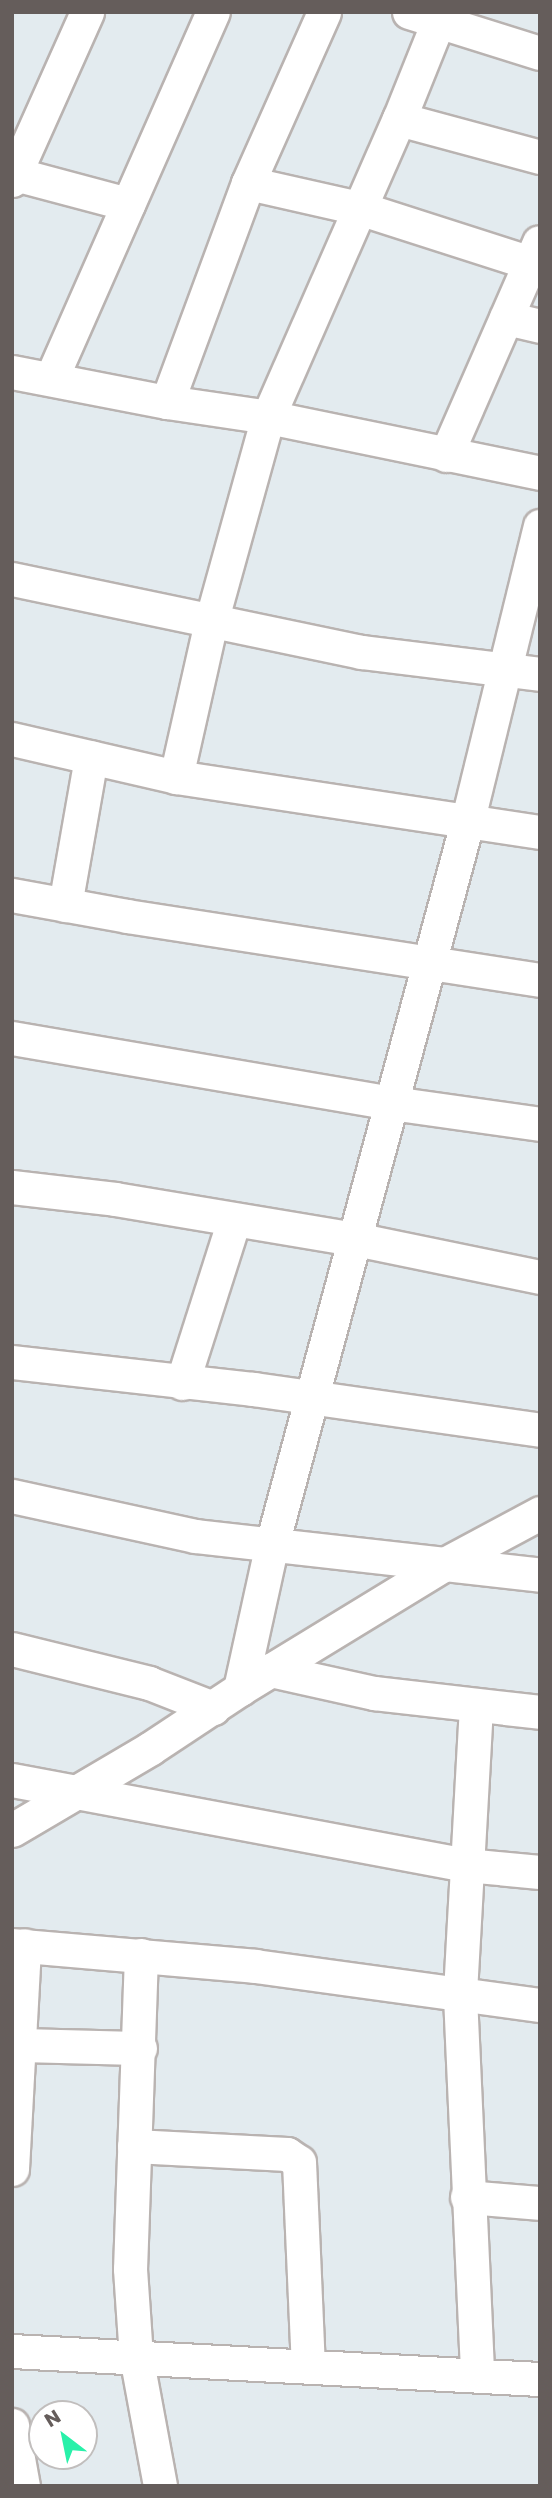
<!DOCTYPE html>
<html>
<head>
<meta charset="utf-8">
<style>
	body { margin:0 }
	#map { position:relative; width:552px; height:2498px; overflow:hidden; background:#e3ebef; font-family:Poppins,sans-serif }
	div>[style] { position:absolute }
	.roads { filter:drop-shadow(2px 0 #b9b3b1) drop-shadow(-2px 0 #b9b3b1) drop-shadow(0 2px #b9b3b1) drop-shadow(0 -2px #b9b3b1) }
	.minor>* { height:33px; margin:-16.5px; padding:0 16.5px; transform-origin:16.5px; border-radius:16.5px; background:#fff }
	span { translate:-50% -50%; white-space:nowrap; text-align:center; line-height:1.15; -webkit-text-stroke:6px #fff; paint-order:stroke }
	.frame { position:absolute; inset:0; border:14px solid #655d5b; pointer-events:none }
	.north { position:absolute; left:28px; top:2400px; width:70px; height:70px; box-sizing:border-box; background:#fff; border:2px solid #c1bebd; border-radius:50%; rotate:328deg; font-size:19px; font-weight:700; line-height:28px; text-align:center; color:#655d5b }
	.north::after { content:''; display:block; margin:auto; width:24px; height:32px; background:#28f1a9; clip-path:polygon(50% 0,100% 100%,50% 72%,0 100%) }
</style>
</head>
<body>
<div id="map">
	<div class="roads">
		<div class="minor">
			<i style="left:409px;top:12px;width:137px;rotate:17.4deg"></i>
			<i style="left:399px;top:119px;width:146px;rotate:15.1deg"></i>
			<i style="left:15px;top:174px;width:117px;rotate:14.9deg"></i>
			<i style="left:12px;top:180px;width:184px;rotate:-65.9deg"></i>
			<i style="left:248px;top:183px;width:114px;rotate:12.7deg"></i>
			<i style="left:359px;top:208px;width:190px;rotate:17.8deg"></i>
			<i style="left:506px;top:318px;width:35px;rotate:13deg"></i>
			<i style="left:12px;top:372px;width:158px;rotate:11deg"></i>
			<i style="left:167px;top:402px;width:102px;rotate:8.4deg"></i>
			<i style="left:268px;top:417px;width:278px;rotate:11.6deg"></i>
			<i style="left:51px;top:379px;width:401px;rotate:-66.2deg"></i>
			<i style="left:167px;top:402px;width:233px;rotate:-69.7deg"></i>
			<i style="left:248px;top:183px;width:187px;rotate:-66deg"></i>
			<i style="left:446px;top:455px;width:232px;rotate:-66.4deg"></i>
			<i style="left:12px;top:579px;width:357px;rotate:11.8deg"></i>
			<i style="left:361px;top:652px;width:180px;rotate:7deg"></i>
			<i style="left:12px;top:739px;width:168px;rotate:13deg"></i>
			<i style="left:176px;top:777px;width:368px;rotate:8.6deg"></i>
			<i style="left:176px;top:777px;width:159px;rotate:-77.3deg"></i>
			<i style="left:211px;top:622px;width:213px;rotate:-74.5deg"></i>
			<i style="left:268px;top:417px;width:326px;rotate:-66.3deg"></i>
			<i style="left:399px;top:119px;width:115px;rotate:-68.1deg"></i>
			<i style="left:12px;top:895px;width:117px;rotate:10.3deg"></i>
			<i style="left:127px;top:916px;width:418px;rotate:8.8deg"></i>
			<i style="left:65px;top:905px;width:150px;rotate:-80deg"></i>
			<i style="left:12px;top:1038px;width:385px;rotate:9.7deg"></i>
			<i style="left:391px;top:1103px;width:150px;rotate:8deg"></i>
			<i style="left:12px;top:1187px;width:104px;rotate:6.6deg"></i>
			<i style="left:115px;top:1199px;width:243px;rotate:9.5deg"></i>
			<i style="left:355px;top:1239px;width:189px;rotate:11.6deg"></i>
			<i style="left:12px;top:1362px;width:243px;rotate:6.4deg"></i>
			<i style="left:253px;top:1389px;width:290px;rotate:8.1deg"></i>
			<i style="left:182px;top:1383px;width:171px;rotate:-72.3deg"></i>
			<i style="left:12px;top:1496px;width:187px;rotate:12.3deg"></i>
			<i style="left:195px;top:1536px;width:347px;rotate:6.4deg"></i>
			<i style="left:12px;top:1649px;width:141px;rotate:13.9deg"></i>
			<i style="left:149px;top:1683px;width:69px;rotate:21.3deg"></i>
			<i style="left:270px;top:1670px;width:107px;rotate:12.5deg"></i>
			<i style="left:374px;top:1693px;width:167px;rotate:6.5deg"></i>
			<i style="left:240px;top:1689px;width:238px;rotate:-31.4deg"></i>
			<i style="left:443px;top:1565px;width:110px;rotate:-28.2deg"></i>
			<i style="left:476px;top:1706px;width:290px;rotate:93.2deg"></i>
			<i style="left:460px;top:1996px;width:378px;rotate:87.4deg"></i>
			<i style="left:12px;top:1780px;width:462px;rotate:10.6deg"></i>
			<i style="left:466px;top:1865px;width:74px;rotate:5.4deg"></i>
			<i style="left:12px;top:1830px;width:161px;rotate:-30.5deg"></i>
			<i style="left:151px;top:1748px;width:107px;rotate:-33.5deg"></i>
			<i style="left:240px;top:1689px;width:148px;rotate:-77.6deg"></i>
			<i style="left:272px;top:1544px;width:747px;rotate:-74.87deg"></i>
			<i style="left:467px;top:823px;width:306px;rotate:-76.2deg"></i>
			<i style="left:12px;top:1945px;width:244px;rotate:4.9deg"></i>
			<i style="left:255px;top:1966px;width:288px;rotate:7.8deg"></i>
			<i style="left:141px;top:1955px;width:314px;rotate:92deg"></i>
			<i style="left:130px;top:2269px;width:87px;rotate:86.1deg"></i>
			<i style="left:136px;top:2356px;width:132px;rotate:79.5deg"></i>
			<i style="left:18px;top:2045px;width:122px;rotate:1.4deg"></i>
			<i style="left:134px;top:2146px;width:153px;rotate:3deg"></i>
			<i style="left:287px;top:2154px;width:14px;rotate:34deg"></i>
			<i style="left:299px;top:2162px;width:203px;rotate:87.5deg"></i>
			<i style="left:12px;top:2169px;width:224px;rotate:-86.9deg"></i>
			<i style="left:467px;top:2197px;width:73px;rotate:4.7deg"></i>
			<i style="left:12px;top:2351px;width:529px;rotate:3.04deg"></i>
			<i style="left:12px;top:2425px;width:62px;rotate:79.8deg"></i>
		</div>
	</div>
	<div class="frame"></div>
	<div class="north">N</div>
</div>
</body>
</html>
